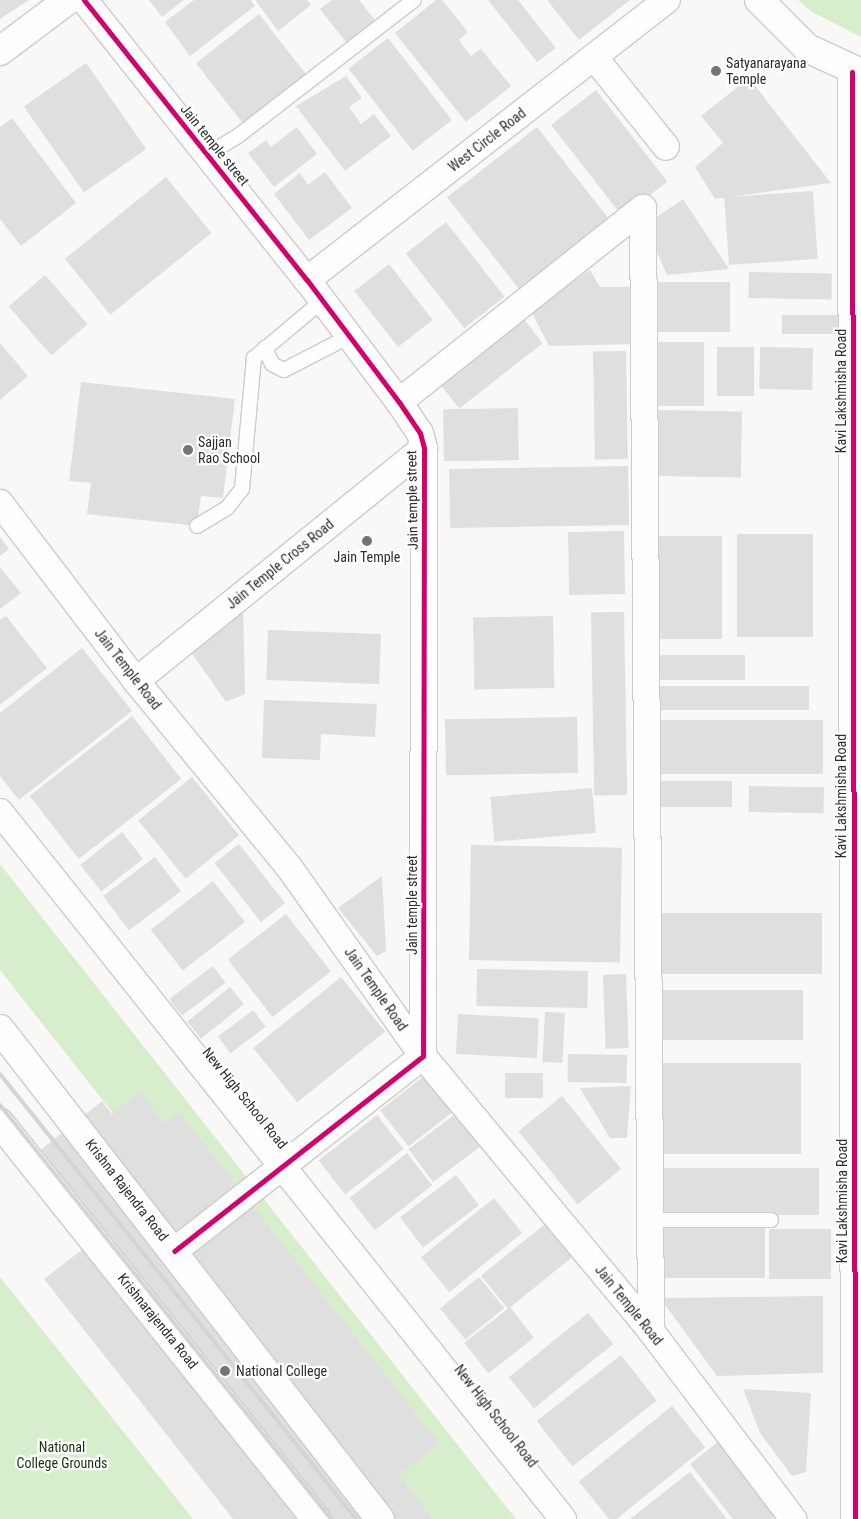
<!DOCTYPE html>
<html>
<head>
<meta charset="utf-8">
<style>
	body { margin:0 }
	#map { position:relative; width:861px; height:1519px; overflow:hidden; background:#f9f8f7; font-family:"Roboto Condensed",sans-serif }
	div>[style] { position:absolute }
	.green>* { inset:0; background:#d7eecd }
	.building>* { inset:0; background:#e0dfdf; transform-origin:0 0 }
	.roads { filter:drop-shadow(1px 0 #cdcccb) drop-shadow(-1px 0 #cdcccb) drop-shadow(0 1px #cdcccb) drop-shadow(0 -1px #cdcccb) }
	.service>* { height:14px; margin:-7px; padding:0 7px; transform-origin:7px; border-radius:7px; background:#fefefe }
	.minor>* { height:26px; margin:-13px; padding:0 13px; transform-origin:13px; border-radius:13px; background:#fefefe }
	.tertiary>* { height:28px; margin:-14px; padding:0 14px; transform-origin:14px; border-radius:14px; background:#fefefe }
	.secondary>* { height:28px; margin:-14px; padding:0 14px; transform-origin:14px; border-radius:14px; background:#fefefe }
	.primary>* { height:28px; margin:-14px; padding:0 14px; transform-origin:14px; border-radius:14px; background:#fefefe }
	.rail>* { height:4px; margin:-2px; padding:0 2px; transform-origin:2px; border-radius:2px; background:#d4d4d3 }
	.cycleway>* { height:5px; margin:-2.5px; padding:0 2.5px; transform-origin:2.5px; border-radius:2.5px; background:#d6006c }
	.dots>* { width:14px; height:14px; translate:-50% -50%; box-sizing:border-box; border:2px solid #fff; border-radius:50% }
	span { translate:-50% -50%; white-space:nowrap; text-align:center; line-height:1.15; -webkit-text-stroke:4.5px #fff; paint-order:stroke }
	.poi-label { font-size:14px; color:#2e2d2c }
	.left { translate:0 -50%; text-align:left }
	.street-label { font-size:14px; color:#2e2d2c }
	.park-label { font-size:14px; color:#18330b }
</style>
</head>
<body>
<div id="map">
	<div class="green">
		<i style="clip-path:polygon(798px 0,861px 0,861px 37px,812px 12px)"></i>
		<i style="clip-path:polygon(0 864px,516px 1519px,433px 1519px,0 970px)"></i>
		<i style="clip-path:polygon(0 1277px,193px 1519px,0 1519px)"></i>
	</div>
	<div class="building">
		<i style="clip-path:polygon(0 0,29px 0,0 19px)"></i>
		<i style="clip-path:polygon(149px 0,184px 0,162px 17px)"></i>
		<i style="clip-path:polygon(194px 0,251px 0,255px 6px,190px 56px,165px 22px)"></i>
		<i style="clip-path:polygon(255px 0,307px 0,311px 5px,278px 31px)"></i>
		<i style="clip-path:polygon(332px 0,359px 0,378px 24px,349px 46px,320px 9px)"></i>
		<i style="clip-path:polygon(436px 0,442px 0,468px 32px,459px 40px,471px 56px,481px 49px,511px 86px,466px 122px,395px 33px)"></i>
		<i style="clip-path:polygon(488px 0,518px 0,556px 48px,537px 62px)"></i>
		<i style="clip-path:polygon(547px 0,630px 0,579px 40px)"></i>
		<i style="left:259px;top:14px;width:78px;height:80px;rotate:52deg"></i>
		<i style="left:388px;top:38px;width:104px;height:50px;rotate:52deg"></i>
		<i style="left:86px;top:63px;width:105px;height:76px;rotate:55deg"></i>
		<i style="clip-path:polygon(346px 76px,362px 98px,349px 107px,361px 124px,374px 114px,391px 136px,345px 171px,296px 106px)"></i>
		<i style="clip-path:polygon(749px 78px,831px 183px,715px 199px,695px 167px,723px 143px,701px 116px)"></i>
		<i style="left:596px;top:90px;width:116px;height:57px;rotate:52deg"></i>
		<i style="clip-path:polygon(12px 118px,76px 203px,21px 246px,0 219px,0 127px)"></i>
		<i style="clip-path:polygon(297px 127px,317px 154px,274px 187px,248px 153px,266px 140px,271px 147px)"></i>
		<i style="left:537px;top:127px;width:123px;height:114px;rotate:52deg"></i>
		<i style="clip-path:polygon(325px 172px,352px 208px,309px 240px,274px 194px,300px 173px,308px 185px)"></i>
		<i style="left:166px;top:177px;width:72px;height:130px;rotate:51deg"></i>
		<i style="left:813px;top:191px;width:68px;height:89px;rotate:86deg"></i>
		<i style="clip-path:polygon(683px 199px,729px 269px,667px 275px,645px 225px)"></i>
		<i style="left:446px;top:222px;width:95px;height:51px;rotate:52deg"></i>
		<i style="left:389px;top:264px;width:71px;height:44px;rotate:52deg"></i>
		<i style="clip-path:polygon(590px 270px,600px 287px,634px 287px,636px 344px,549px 346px,531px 311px)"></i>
		<i style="left:749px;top:272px;width:83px;height:26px;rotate:1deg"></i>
		<i style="left:45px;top:275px;width:65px;height:48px;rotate:49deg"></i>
		<i style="left:654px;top:282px;width:76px;height:50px"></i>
		<i style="left:520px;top:314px;width:37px;height:106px;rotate:52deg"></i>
		<i style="left:782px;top:315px;width:61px;height:19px"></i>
		<i style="left:656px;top:342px;width:48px;height:64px"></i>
		<i style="clip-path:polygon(0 343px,28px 376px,0 400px)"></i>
		<i style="left:754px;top:347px;width:49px;height:37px;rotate:90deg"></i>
		<i style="left:760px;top:347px;width:53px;height:42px;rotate:1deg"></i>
		<i style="left:626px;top:351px;width:108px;height:33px;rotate:89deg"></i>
		<i style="clip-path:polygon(81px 382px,235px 399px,223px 498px,201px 496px,197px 526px,87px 514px,91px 483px,69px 481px)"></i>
		<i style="left:518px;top:408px;width:52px;height:75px;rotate:89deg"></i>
		<i style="left:658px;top:410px;width:84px;height:66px;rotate:1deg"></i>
		<i style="left:628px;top:466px;width:59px;height:179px;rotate:89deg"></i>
		<i style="left:624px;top:531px;width:63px;height:56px;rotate:89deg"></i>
		<i style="left:813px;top:534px;width:103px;height:76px;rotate:90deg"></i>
		<i style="left:648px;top:536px;width:74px;height:103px"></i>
		<i style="clip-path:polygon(0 537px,9px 549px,0 556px)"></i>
		<i style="clip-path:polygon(0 567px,21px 593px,0 609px)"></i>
		<i style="clip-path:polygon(243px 603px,245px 694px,226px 702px,186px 645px)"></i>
		<i style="left:624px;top:612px;width:183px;height:33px;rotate:89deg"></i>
		<i style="clip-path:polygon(6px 616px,47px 668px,0 705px,0 620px)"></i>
		<i style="left:553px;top:616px;width:72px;height:80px;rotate:89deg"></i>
		<i style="left:268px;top:630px;width:113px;height:50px;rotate:2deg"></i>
		<i style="clip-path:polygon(82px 648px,132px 711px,19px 800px,0 776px,0 713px)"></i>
		<i style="left:745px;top:655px;width:25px;height:92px;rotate:90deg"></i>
		<i style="left:655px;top:686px;width:154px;height:24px"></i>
		<i style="clip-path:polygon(264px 700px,377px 704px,375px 737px,321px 734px,320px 760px,262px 758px)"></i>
		<i style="left:132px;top:716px;width:80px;height:130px;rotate:52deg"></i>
		<i style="left:577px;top:717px;width:56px;height:132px;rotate:89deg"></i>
		<i style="left:649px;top:720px;width:174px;height:54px"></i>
		<i style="left:192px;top:777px;width:75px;height:69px;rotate:51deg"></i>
		<i style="left:654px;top:781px;width:78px;height:26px"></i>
		<i style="left:749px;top:786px;width:75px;height:26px;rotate:1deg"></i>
		<i style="left:592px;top:788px;width:45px;height:102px;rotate:85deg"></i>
		<i style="left:122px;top:832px;width:34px;height:53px;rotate:52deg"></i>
		<i style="left:239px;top:844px;width:75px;height:31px;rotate:52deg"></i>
		<i style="left:471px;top:845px;width:151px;height:115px;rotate:1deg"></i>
		<i style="left:155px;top:857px;width:43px;height:65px;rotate:53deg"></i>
		<i style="clip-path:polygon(382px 876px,386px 951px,377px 956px,338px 908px)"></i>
		<i style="left:213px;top:881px;width:52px;height:79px;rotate:52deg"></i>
		<i style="left:661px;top:913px;width:161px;height:61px"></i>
		<i style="left:286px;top:914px;width:73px;height:74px;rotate:52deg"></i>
		<i style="left:213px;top:966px;width:21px;height:55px;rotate:53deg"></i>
		<i style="left:477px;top:969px;width:111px;height:37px;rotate:1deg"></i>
		<i style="left:626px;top:974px;width:74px;height:23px;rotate:88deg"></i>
		<i style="left:341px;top:977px;width:70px;height:113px;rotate:51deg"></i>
		<i style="left:230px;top:987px;width:22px;height:55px;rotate:51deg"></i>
		<i style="left:655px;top:990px;width:148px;height:50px"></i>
		<i style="left:253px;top:1010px;width:21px;height:44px;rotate:53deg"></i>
		<i style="left:545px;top:1012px;width:20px;height:50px;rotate:3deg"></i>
		<i style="left:458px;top:1014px;width:81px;height:40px;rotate:3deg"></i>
		<i style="left:568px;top:1054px;width:59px;height:28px;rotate:1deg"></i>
		<i style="left:656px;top:1063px;width:145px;height:91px"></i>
		<i style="left:429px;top:1072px;width:46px;height:62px;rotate:52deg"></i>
		<i style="left:505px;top:1073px;width:38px;height:25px"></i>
		<i style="clip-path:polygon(631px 1086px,627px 1138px,610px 1138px,580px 1088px)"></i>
		<i style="clip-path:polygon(140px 1092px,164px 1123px,179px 1112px,439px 1443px,399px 1475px,433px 1519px,233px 1519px,44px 1279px,87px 1246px,23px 1164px,102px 1101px,112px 1114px)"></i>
		<i style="left:562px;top:1096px;width:94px;height:56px;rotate:51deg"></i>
		<i style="left:458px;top:1112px;width:41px;height:62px;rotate:53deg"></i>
		<i style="left:377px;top:1115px;width:43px;height:74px;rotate:52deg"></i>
		<i style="left:407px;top:1153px;width:41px;height:73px;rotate:52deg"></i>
		<i style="left:659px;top:1168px;width:160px;height:47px"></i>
		<i style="left:456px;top:1175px;width:38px;height:70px;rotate:53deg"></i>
		<i style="left:494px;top:1198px;width:45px;height:94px;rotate:51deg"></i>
		<i style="left:551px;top:1219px;width:43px;height:90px;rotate:51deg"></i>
		<i style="left:765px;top:1227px;width:51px;height:106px;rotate:90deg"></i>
		<i style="left:769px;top:1229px;width:62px;height:50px"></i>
		<i style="left:479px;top:1277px;width:40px;height:50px;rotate:51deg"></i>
		<i style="clip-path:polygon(823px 1296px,823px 1373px,717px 1376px,660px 1298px)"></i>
		<i style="left:510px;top:1307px;width:39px;height:58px;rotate:52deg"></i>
		<i style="left:588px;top:1313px;width:40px;height:102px;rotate:51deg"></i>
		<i style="left:621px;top:1355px;width:58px;height:107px;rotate:52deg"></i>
		<i style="clip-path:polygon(743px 1389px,811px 1393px,806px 1472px,792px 1476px,760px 1433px)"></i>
		<i style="left:672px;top:1406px;width:53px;height:120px;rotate:51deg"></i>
		<i style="clip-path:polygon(723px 1438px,781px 1512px,772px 1519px,733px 1519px,690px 1464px)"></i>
		<i style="clip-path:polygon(690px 1472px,727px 1519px,630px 1519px)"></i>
	</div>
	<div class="roads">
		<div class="service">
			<i style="left:208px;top:154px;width:35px;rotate:-31deg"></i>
			<i style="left:238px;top:136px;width:222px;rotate:-37.7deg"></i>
			<i style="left:265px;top:348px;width:17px;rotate:66deg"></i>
			<i style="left:272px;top:364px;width:13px;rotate:27deg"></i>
			<i style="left:284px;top:370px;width:72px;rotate:-27.3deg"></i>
			<i style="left:197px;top:526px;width:35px;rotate:-31deg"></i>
			<i style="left:227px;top:508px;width:24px;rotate:-52deg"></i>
			<i style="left:242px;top:489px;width:132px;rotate:-84.8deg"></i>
			<i style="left:254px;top:358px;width:89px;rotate:-40deg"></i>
			<i style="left:651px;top:1220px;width:120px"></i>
		</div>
		<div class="minor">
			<i style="left:84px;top:0;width:358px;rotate:51.5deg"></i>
			<i style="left:307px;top:280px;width:153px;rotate:53deg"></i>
			<i style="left:399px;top:402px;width:37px;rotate:56deg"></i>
			<i style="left:420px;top:433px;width:16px;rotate:75deg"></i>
			<i style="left:424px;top:448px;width:608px;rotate:90.09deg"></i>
			<i style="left:423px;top:1056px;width:316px;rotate:141.9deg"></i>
			<i style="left:594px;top:57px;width:115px;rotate:51.3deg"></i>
			<i style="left:307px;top:280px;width:456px;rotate:-37.9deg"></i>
			<i style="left:399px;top:402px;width:312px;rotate:-38.5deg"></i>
			<i style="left:643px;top:208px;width:1123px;rotate:89.59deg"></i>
			<i style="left:0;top:503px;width:224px;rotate:52.6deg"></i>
			<i style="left:136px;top:681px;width:241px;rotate:50.6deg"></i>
			<i style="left:289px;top:867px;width:232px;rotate:54.7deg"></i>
			<i style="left:423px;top:1056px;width:357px;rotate:50.3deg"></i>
			<i style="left:651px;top:1331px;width:236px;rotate:52.9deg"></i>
			<i style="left:136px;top:681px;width:370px;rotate:-39deg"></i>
			<i style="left:0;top:812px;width:904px;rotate:51.47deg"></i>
		</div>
		<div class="tertiary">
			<i style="left:0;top:51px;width:85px;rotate:-36.9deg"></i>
			<i style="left:852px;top:72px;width:1447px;rotate:89.88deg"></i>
		</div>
		<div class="secondary">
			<i style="left:759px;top:0;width:68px;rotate:45deg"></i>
			<i style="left:807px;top:48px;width:60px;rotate:24.8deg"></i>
		</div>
		<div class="primary">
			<i style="left:0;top:1029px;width:620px;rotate:52.21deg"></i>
			<i style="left:0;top:1123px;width:507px;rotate:51.41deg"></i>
		</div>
	</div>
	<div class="rail">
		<i style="left:0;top:1074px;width:570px;rotate:51.34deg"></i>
		<i style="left:0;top:1105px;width:530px;rotate:51.36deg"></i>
	</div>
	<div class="cycleway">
		<i style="left:84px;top:0;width:358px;rotate:51.5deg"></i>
		<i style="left:307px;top:280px;width:153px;rotate:53deg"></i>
		<i style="left:399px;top:402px;width:37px;rotate:56deg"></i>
		<i style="left:420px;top:433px;width:16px;rotate:75deg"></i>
		<i style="left:424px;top:448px;width:608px;rotate:90.09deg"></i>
		<i style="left:423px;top:1056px;width:316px;rotate:141.9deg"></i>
		<i style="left:852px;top:72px;width:1447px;rotate:89.88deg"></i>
	</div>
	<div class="dots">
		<i style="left:716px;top:71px;background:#757473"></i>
		<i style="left:188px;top:450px;background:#757473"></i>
		<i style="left:367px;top:541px;background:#757473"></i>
		<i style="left:225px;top:1371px;background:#757473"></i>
	</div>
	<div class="poi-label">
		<span class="left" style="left:726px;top:71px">Satyanarayana<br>Temple</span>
		<span class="left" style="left:198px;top:450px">Sajjan<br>Rao School</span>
		<span style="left:367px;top:557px">Jain Temple</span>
		<span class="left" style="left:236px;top:1371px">National College</span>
	</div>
	<div class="street-label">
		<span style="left:487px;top:140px;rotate:-38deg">West Circle Road</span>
		<span style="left:215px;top:145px;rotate:51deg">Jain temple street</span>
		<span style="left:841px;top:391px;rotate:-90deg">Kavi Lakshmisha Road</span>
		<span style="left:412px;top:500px;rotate:-91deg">Jain temple street</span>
		<span style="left:280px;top:564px;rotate:-39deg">Jain Temple Cross Road</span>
		<span style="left:128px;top:669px;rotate:52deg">Jain Temple Road</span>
		<span style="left:841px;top:796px;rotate:-90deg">Kavi Lakshmisha Road</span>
		<span style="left:412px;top:905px;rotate:-90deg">Jain temple street</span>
		<span style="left:376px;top:989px;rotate:55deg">Jain Temple Road</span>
		<span style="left:245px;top:1098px;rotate:51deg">New High School Road</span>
		<span style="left:127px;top:1190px;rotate:52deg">Krishna Rajendra Road</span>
		<span style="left:842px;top:1201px;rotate:-90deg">Kavi Lakshmisha Road</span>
		<span style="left:629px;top:1305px;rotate:51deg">Jain Temple Road</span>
		<span style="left:158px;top:1321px;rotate:51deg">Krishnarajendra Road</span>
		<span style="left:496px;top:1416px;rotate:52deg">New High School Road</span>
	</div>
	<div class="park-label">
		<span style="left:62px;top:1455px">National<br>College Grounds</span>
	</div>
</div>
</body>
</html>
